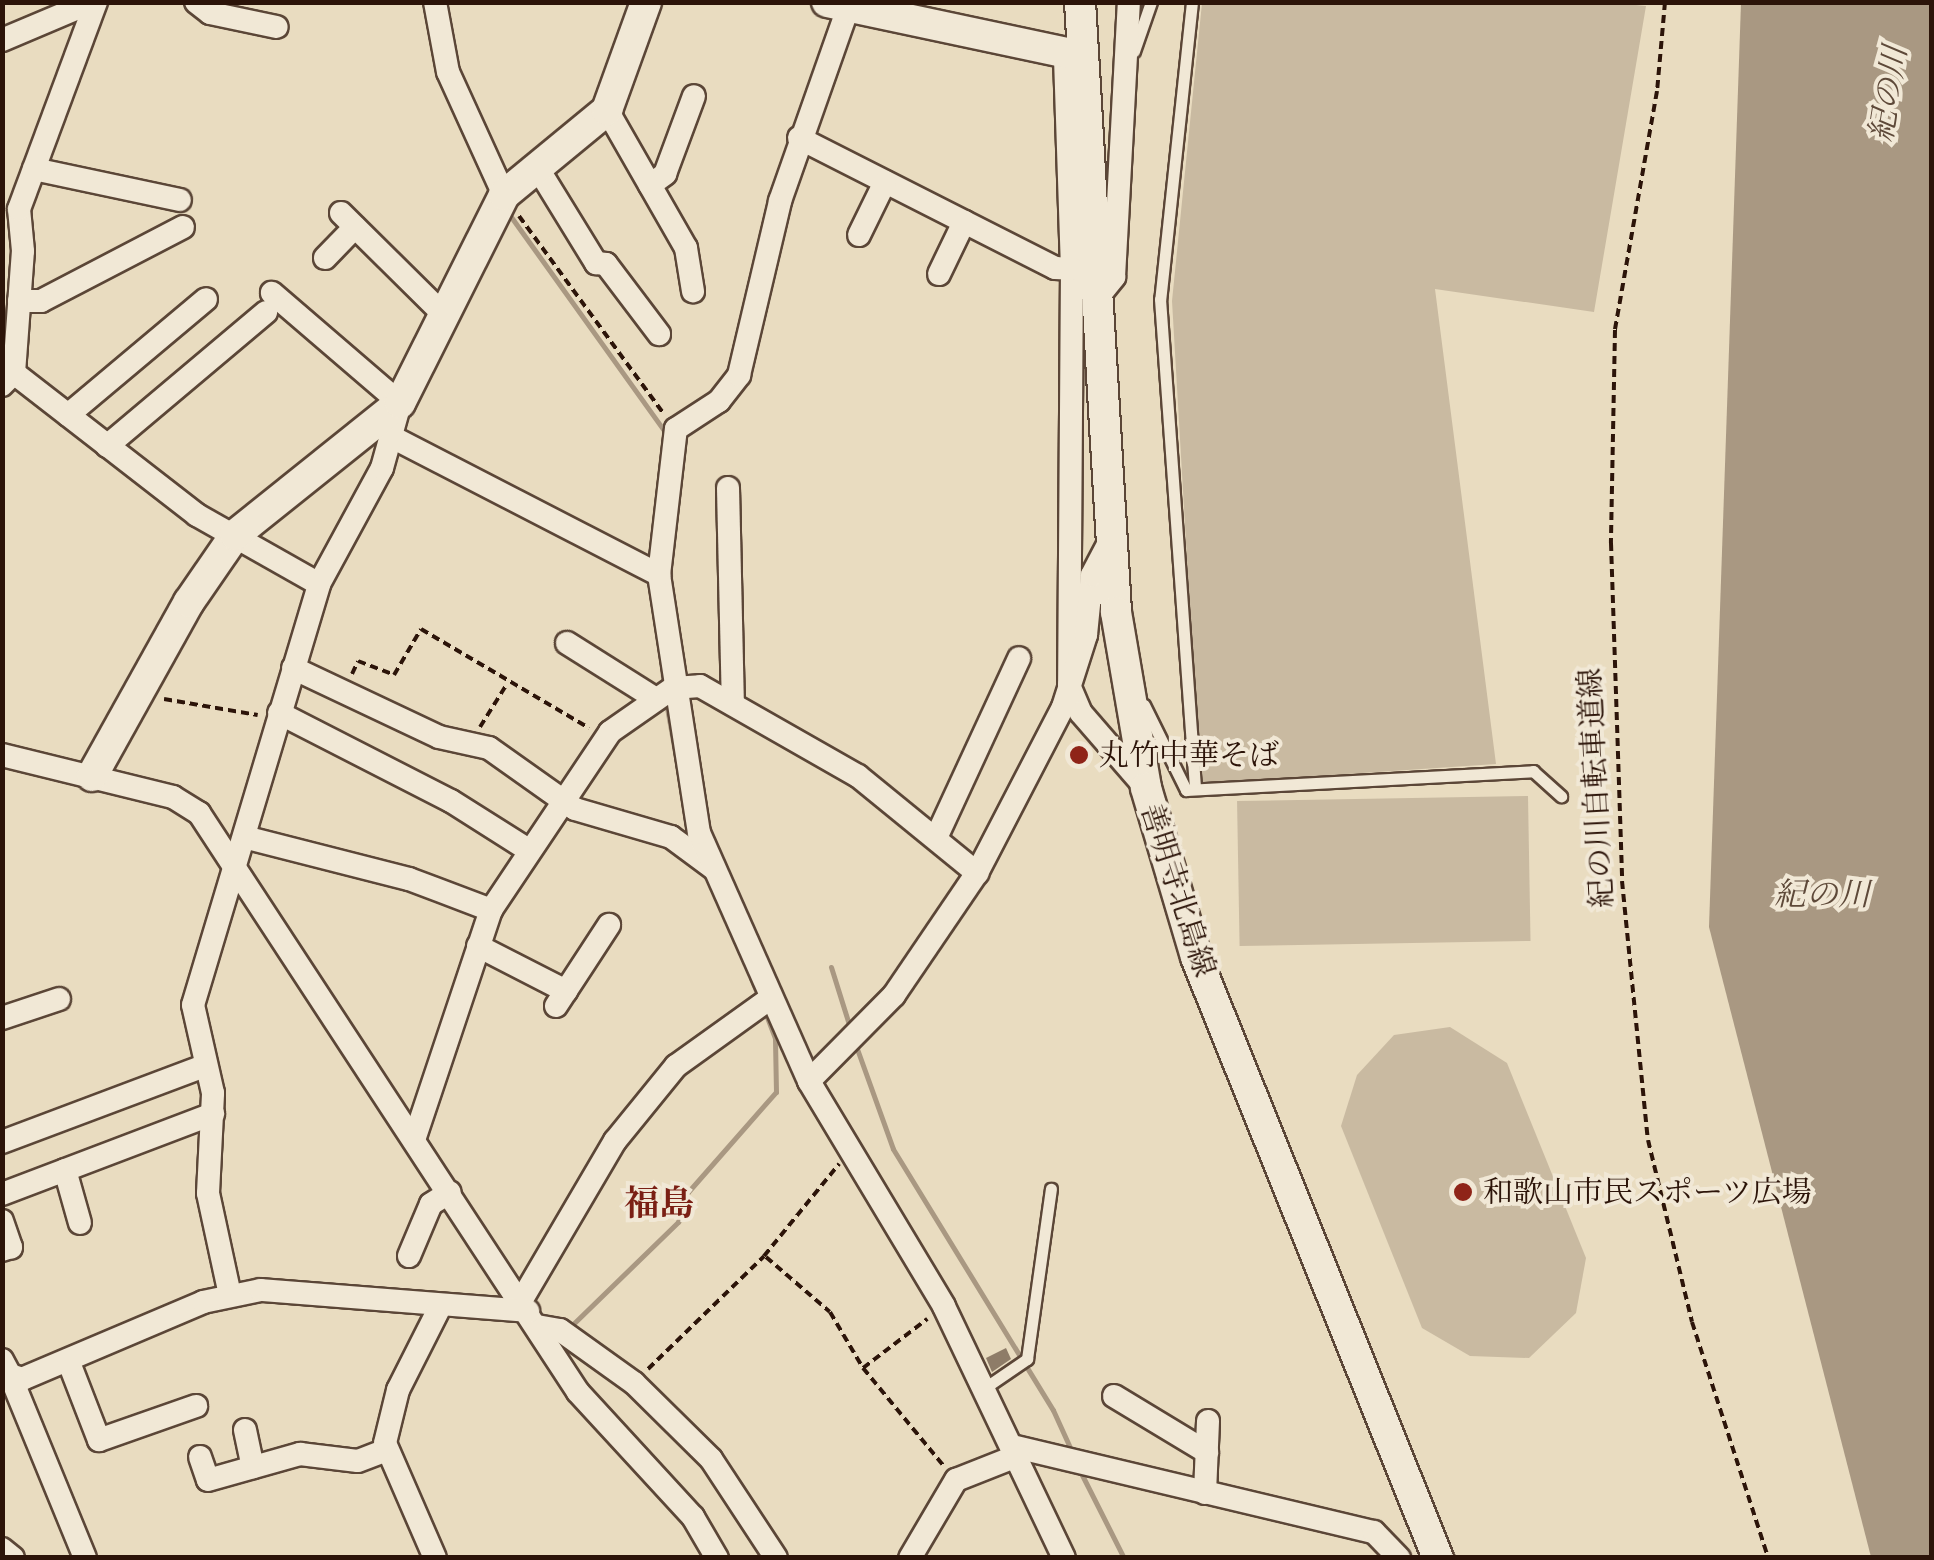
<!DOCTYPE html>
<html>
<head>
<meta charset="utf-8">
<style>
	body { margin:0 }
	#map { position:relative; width:1934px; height:1560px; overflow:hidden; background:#e9dcc0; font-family:"Libre Caslon Text","Noto Serif JP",serif }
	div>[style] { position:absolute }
	.green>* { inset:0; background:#c9baa1; transform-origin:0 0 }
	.water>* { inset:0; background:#a99882 }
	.stream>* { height:5px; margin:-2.5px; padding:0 2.5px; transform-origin:2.5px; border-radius:2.5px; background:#a99882 }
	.building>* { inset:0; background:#8e7c68 }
	.path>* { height:4px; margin-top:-2px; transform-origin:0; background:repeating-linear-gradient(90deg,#2c1409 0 8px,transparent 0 13px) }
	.roads { filter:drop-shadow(2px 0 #5b4637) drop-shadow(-2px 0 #5b4637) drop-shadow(0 2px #5b4637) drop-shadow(0 -2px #5b4637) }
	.lane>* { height:11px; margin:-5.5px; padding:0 5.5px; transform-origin:5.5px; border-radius:5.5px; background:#f1e8d6 }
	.street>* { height:22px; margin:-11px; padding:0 11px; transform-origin:11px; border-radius:11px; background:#f1e8d6 }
	.secondary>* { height:30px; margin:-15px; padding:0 15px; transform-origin:15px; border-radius:15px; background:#f1e8d6 }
	.dots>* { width:28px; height:28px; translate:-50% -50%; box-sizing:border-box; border:5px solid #f1e8d6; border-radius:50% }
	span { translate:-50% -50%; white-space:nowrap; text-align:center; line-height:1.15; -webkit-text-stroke:8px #f1e8d6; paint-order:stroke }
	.poi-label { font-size:30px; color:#2c1409 }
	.left { translate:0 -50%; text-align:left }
	.street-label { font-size:30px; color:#2c1409 }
	.water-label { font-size:32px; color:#5e4939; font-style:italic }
	.quarter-label { font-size:35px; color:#7a1f14; font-weight:700 }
	.frame { position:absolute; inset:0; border:5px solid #2c1409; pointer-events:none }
</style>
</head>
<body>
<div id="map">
	<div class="green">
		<i style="clip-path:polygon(1606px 2px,1646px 6px,1594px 312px,1435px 289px,1496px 764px,1200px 784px,1172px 301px,1202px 3px)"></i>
		<i style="left:1528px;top:796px;width:145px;height:291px;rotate:89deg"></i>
		<i style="clip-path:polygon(1450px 1027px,1507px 1063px,1586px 1258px,1576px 1313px,1529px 1358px,1470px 1356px,1422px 1328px,1341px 1126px,1357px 1075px,1394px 1035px)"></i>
	</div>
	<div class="water">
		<i style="clip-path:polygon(1741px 3px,1931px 3px,1931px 1557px,1871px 1557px,1709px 927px)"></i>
	</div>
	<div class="stream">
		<i style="left:509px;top:214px;width:268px;rotate:54.4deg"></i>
		<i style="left:661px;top:658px;width:29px;rotate:84deg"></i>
		<i style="left:666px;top:702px;width:84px;rotate:79.8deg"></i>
		<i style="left:831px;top:967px;width:67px;rotate:72.6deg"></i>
		<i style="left:751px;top:978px;width:24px;rotate:68deg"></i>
		<i style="left:856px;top:1046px;width:109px;rotate:70.2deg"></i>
		<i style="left:893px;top:1149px;width:306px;rotate:58.5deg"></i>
		<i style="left:1053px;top:1410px;width:48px;rotate:65.6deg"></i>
		<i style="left:570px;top:1327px;width:151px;rotate:-44.2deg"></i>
		<i style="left:678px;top:1222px;width:32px;rotate:-72deg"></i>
		<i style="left:688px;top:1192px;width:133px;rotate:-48.7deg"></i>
		<i style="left:776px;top:1092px;width:54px;rotate:-91.1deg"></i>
		<i style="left:775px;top:1038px;width:30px;rotate:-111deg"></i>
		<i style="left:1079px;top:1469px;width:100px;rotate:63.2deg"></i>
	</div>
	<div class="building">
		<i style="clip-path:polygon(1006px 1348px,1011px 1359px,992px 1372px,986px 1358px)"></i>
	</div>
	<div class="path">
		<i style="left:1665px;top:2px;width:89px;rotate:95.1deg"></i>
		<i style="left:1657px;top:91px;width:243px;rotate:100deg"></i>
		<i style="left:1615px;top:330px;width:213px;rotate:91.1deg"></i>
		<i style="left:1611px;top:543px;width:338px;rotate:88.1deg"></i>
		<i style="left:1622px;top:881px;width:260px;rotate:84.3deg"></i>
		<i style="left:1648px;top:1140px;width:187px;rotate:76.4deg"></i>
		<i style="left:1692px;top:1322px;width:248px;rotate:72.1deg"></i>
		<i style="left:519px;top:216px;width:245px;rotate:53.8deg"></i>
		<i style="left:352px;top:674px;width:14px;rotate:-65deg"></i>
		<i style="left:358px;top:661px;width:39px;rotate:21deg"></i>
		<i style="left:394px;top:675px;width:53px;rotate:-59.6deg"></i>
		<i style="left:421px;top:629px;width:195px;rotate:30.5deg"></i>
		<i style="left:164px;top:699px;width:95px;rotate:9.7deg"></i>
		<i style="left:480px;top:727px;width:51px;rotate:-57.9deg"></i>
		<i style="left:766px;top:1257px;width:84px;rotate:40.7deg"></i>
		<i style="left:830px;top:1312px;width:65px;rotate:59.5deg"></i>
		<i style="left:863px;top:1368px;width:126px;rotate:50.5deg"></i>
		<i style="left:863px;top:1368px;width:81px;rotate:-37.4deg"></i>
		<i style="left:648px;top:1369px;width:162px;rotate:-44.2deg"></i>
		<i style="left:764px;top:1256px;width:119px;rotate:-50.8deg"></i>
	</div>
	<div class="roads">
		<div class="lane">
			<i style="left:1192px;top:2px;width:299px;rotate:96.1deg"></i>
			<i style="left:1160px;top:299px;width:491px;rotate:85.9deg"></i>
			<i style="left:1134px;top:51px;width:52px;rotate:-70.9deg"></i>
			<i style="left:1144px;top:705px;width:95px;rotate:63.7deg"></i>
			<i style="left:1186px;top:790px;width:348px;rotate:-3.1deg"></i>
			<i style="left:1533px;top:771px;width:38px;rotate:42deg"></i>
			<i style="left:986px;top:1387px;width:50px;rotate:-34.3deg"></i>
			<i style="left:1027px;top:1359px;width:172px;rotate:-82deg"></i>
		</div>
		<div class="street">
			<i style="left:196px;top:2px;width:18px;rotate:38deg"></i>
			<i style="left:210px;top:13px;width:68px;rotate:11.8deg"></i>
			<i style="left:435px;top:2px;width:71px;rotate:79.5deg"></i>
			<i style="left:448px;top:72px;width:135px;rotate:65.5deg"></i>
			<i style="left:2px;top:40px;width:98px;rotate:-22.9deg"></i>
			<i style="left:1065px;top:58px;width:211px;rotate:88.1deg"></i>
			<i style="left:1072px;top:269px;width:416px;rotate:90.4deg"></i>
			<i style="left:1069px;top:685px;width:30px;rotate:67deg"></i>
			<i style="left:1081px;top:713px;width:99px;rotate:49.1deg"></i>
			<i style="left:607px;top:110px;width:159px;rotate:60.2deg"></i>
			<i style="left:686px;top:248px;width:44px;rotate:80.8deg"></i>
			<i style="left:799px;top:138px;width:287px;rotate:26.9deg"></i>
			<i style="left:1055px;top:268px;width:17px;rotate:3deg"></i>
			<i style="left:537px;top:167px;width:113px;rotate:58.4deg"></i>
			<i style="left:596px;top:263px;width:10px;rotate:6deg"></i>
			<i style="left:606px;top:264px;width:88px;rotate:52.9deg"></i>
			<i style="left:34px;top:169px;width:149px;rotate:12deg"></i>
			<i style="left:650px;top:185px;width:19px;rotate:-36deg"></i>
			<i style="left:665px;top:174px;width:83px;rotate:-69.6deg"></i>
			<i style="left:341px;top:213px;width:144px;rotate:44.7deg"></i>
			<i style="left:859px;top:235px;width:59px;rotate:-63.9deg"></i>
			<i style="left:325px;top:258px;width:43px;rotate:-45.9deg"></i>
			<i style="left:939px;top:274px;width:58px;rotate:-64.3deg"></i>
			<i style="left:1098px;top:297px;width:26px;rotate:-51deg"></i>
			<i style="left:1114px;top:277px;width:275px;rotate:-86.9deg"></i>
			<i style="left:19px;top:301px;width:22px"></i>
			<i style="left:41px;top:301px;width:160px;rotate:-27.5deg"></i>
			<i style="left:14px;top:373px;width:232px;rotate:37.8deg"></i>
			<i style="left:197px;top:515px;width:140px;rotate:29.5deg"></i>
			<i style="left:2px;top:385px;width:17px;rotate:-45deg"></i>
			<i style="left:14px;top:373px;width:122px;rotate:-85.8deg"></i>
			<i style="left:23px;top:251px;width:42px;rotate:-95.4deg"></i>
			<i style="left:19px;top:209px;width:221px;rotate:-69.6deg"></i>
			<i style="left:68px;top:415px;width:180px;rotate:-40deg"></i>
			<i style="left:392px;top:437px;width:301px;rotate:27.3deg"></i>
			<i style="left:107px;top:446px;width:208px;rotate:-40.1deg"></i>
			<i style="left:728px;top:488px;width:216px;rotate:88.7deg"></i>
			<i style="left:567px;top:643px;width:105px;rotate:32.2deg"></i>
			<i style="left:293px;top:668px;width:161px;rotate:25.3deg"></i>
			<i style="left:439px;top:737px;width:51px;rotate:12.4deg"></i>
			<i style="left:489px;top:748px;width:105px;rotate:35.3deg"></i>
			<i style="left:575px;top:809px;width:100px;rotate:16.3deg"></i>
			<i style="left:671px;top:837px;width:52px;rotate:36.4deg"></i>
			<i style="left:279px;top:713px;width:193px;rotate:27.1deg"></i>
			<i style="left:451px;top:801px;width:90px;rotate:32.3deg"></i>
			<i style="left:2px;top:755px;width:176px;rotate:13.8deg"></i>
			<i style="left:173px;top:797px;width:31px;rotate:32deg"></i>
			<i style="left:199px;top:813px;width:692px;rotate:56.79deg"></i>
			<i style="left:578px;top:1392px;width:170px;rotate:47.4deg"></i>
			<i style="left:693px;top:1517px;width:48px;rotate:59.7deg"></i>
			<i style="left:244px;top:837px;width:170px;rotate:14.3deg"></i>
			<i style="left:409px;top:879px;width:88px;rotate:20.7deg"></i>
			<i style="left:936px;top:838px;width:198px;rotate:-65.2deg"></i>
			<i style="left:478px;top:946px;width:99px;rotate:27.1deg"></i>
			<i style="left:556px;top:1006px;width:97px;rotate:-56.8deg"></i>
			<i style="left:2px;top:1018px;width:60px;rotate:-18.4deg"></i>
			<i style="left:809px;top:1081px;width:271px;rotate:-113.9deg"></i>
			<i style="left:699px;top:833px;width:261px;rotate:-98.8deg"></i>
			<i style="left:659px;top:575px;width:147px;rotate:-83.4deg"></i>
			<i style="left:676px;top:429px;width:51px;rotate:-33.1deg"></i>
			<i style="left:719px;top:401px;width:33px;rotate:-52deg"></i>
			<i style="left:739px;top:375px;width:179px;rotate:-76.7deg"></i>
			<i style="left:780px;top:201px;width:211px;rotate:-70.6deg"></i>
			<i style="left:415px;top:1137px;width:239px;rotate:-71.5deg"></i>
			<i style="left:491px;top:910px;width:214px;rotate:-56.2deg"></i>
			<i style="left:610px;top:732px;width:77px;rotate:-34.9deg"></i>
			<i style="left:673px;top:688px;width:27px;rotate:-4deg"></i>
			<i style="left:700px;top:686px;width:182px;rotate:29.7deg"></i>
			<i style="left:858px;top:776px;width:154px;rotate:39.2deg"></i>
			<i style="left:2px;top:1142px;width:216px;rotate:-20.6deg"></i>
			<i style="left:65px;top:1170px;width:55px;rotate:74.2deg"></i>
			<i style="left:2px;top:1194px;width:226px;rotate:-20.8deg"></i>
			<i style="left:2px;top:1221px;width:28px;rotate:71deg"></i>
			<i style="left:11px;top:1247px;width:9px;rotate:162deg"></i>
			<i style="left:409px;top:1256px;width:56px;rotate:-67.1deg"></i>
			<i style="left:431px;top:1204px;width:22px;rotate:-32deg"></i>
			<i style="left:230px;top:1295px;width:104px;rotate:-102.2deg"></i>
			<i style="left:208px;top:1193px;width:100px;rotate:-87.1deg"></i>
			<i style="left:213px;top:1093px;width:90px;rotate:-102.8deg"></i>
			<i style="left:193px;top:1005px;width:439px;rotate:-73.3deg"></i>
			<i style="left:319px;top:584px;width:132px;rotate:-61.5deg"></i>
			<i style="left:382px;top:468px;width:67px;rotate:-74.5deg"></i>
			<i style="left:400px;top:403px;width:169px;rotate:-139.3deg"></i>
			<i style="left:521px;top:1301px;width:186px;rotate:-59.6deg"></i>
			<i style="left:615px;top:1141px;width:97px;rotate:-50.9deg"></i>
			<i style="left:676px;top:1066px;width:113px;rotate:-35.7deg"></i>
			<i style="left:537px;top:1326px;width:23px;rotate:10deg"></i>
			<i style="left:560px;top:1330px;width:91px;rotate:35.6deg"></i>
			<i style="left:634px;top:1383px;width:108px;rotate:44.6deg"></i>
			<i style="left:711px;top:1459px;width:118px;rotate:56.7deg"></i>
			<i style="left:2px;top:1360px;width:17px;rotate:62deg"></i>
			<i style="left:10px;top:1375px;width:13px;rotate:18deg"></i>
			<i style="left:22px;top:1379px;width:197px;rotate:-23deg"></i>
			<i style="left:203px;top:1302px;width:59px;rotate:-11.7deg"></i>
			<i style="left:261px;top:1290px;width:268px;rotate:4.5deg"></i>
			<i style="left:68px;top:1360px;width:86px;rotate:68.8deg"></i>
			<i style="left:99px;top:1440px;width:103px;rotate:-19.3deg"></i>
			<i style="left:10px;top:1375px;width:198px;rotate:67.7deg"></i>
			<i style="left:1114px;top:1396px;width:109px;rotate:31.1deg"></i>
			<i style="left:245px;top:1430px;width:38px;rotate:78deg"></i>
			<i style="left:1016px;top:1447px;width:368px;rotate:13.4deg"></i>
			<i style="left:1374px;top:1532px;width:36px;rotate:46deg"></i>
			<i style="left:200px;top:1457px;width:24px;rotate:71deg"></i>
			<i style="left:208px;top:1480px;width:96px;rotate:-15.8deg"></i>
			<i style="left:300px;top:1454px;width:58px;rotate:6.9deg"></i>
			<i style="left:358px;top:1461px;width:31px;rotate:-21deg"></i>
			<i style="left:1205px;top:1493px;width:72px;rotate:-87.6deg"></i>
			<i style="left:2px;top:1549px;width:14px;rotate:39deg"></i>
			<i style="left:435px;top:1558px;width:125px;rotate:-113.5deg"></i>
			<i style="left:385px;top:1443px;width:55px;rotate:-76.2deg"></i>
			<i style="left:398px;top:1390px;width:95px;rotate:-63.2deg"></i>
			<i style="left:910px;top:1558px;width:91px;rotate:-59.5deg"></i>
			<i style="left:956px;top:1480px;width:68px;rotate:-21.6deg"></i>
			<i style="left:1064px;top:1558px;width:279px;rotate:-115.5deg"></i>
			<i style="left:944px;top:1306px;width:262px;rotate:-121deg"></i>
			<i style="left:809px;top:1081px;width:121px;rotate:-45.3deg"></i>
			<i style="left:894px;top:995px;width:148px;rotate:-55.8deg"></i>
			<i style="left:977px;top:873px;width:187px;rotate:-62.6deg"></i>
			<i style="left:1063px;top:707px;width:76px;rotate:-72.3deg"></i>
			<i style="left:1086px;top:635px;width:60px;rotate:-84.3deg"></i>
			<i style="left:1092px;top:575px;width:41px;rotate:-62.2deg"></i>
		</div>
		<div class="secondary">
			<i style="left:827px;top:2px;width:260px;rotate:12deg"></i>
			<i style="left:1080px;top:2px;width:611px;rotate:86.62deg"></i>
			<i style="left:1116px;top:612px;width:179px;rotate:80.3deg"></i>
			<i style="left:1146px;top:788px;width:176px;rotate:73.5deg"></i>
			<i style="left:1196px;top:957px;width:648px;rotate:68.07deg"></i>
			<i style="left:92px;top:776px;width:199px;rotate:-60.9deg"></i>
			<i style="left:189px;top:602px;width:81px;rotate:-55.5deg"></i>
			<i style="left:235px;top:535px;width:211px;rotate:-38.7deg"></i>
			<i style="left:400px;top:403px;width:233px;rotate:-63.4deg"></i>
			<i style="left:504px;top:195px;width:134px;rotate:-39.5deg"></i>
			<i style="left:607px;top:110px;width:115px;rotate:-70.1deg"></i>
		</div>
	</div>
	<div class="dots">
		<i style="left:1079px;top:755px;background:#8f2418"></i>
		<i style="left:1463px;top:1192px;background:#8f2418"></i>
	</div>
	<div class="poi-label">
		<span class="left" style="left:1099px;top:755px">丸竹中華そば</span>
		<span class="left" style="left:1483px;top:1192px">和歌山市民スポーツ広場</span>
	</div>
	<div class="street-label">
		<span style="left:1596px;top:788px;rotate:-93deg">紀の川自転車道線</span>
		<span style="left:1178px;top:890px;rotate:72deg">善明寺北島線</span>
	</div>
	<div class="water-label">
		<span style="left:1888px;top:94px;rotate:-81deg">紀の川</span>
		<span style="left:1822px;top:894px">紀の川</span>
	</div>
	<div class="quarter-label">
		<span style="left:659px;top:1203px">福島</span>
	</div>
	<div class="frame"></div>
</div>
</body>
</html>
